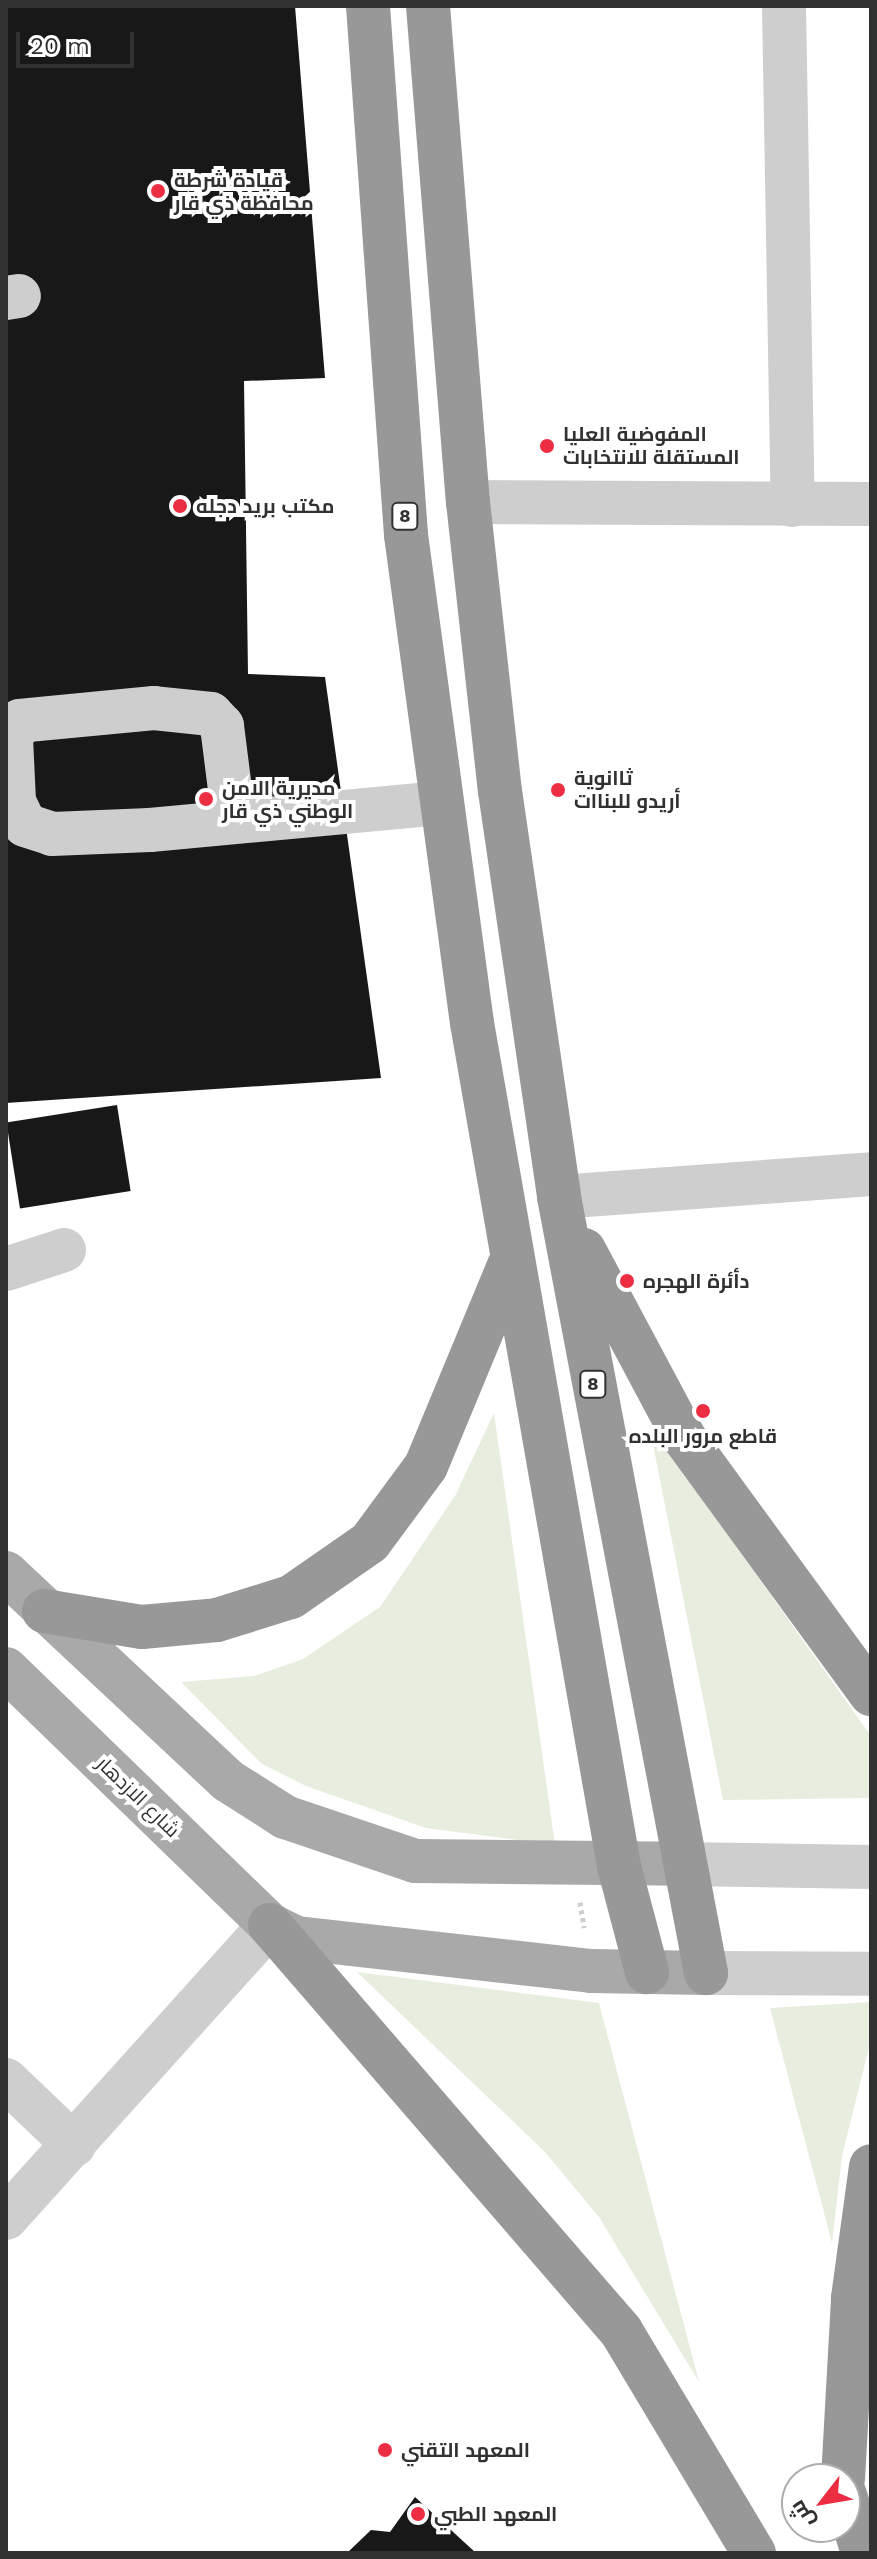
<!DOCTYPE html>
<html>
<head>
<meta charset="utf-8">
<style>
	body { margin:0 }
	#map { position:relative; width:877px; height:2559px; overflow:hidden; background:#fff; font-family:"Work Sans",Cairo,sans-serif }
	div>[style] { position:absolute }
	.green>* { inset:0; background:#e7eedf }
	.building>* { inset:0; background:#181818; transform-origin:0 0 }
	.path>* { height:5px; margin-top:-2.5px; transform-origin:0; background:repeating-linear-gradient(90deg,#cecece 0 4px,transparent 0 8px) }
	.minor>* { height:44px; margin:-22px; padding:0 22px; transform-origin:22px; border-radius:22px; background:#cecece }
	.major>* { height:44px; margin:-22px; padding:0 22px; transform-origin:22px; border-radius:22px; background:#a9a9a9 }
	.highway>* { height:44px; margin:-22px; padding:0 22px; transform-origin:22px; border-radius:22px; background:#989898 }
	.dots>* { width:22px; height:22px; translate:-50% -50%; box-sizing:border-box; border:4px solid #fff; border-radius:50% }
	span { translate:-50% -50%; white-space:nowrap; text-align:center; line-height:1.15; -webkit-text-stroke:8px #fff; paint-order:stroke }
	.shield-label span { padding:2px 6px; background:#fff; border:2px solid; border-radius:6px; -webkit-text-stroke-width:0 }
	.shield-label { font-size:18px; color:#313131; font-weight:700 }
	.poi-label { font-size:20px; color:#313131; font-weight:700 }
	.left { translate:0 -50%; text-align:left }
	.street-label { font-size:20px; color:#313131 }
	.frame { position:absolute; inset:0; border:8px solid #313131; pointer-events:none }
	.north { position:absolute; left:781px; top:2463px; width:80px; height:80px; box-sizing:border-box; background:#fff; border:2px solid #adadad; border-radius:50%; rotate:239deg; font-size:22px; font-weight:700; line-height:32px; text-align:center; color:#313131 }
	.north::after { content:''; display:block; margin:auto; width:28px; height:36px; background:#ed2d42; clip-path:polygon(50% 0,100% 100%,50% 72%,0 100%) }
	.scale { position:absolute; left:16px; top:32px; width:118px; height:36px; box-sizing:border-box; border:4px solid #313131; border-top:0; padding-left:10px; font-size:24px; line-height:28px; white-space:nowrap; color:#313131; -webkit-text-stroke:6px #fff; paint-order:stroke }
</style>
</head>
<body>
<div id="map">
	<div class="green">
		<i style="clip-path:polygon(494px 1413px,555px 1845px,426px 1828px,306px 1786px,262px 1764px,181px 1682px,254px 1676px,303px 1659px,380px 1607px,455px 1496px)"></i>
		<i style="clip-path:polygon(649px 1424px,871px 1736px,871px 1798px,723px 1800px)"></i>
		<i style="clip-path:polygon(357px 1972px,599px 2003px,699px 2382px,599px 2217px,545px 2152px)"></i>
		<i style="clip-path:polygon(871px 2002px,871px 2039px,842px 2156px,832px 2243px,770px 2008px)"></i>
	</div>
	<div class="building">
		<i style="clip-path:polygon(6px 6px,295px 6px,325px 378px,244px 381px,248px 674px,325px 677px,381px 1078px,6px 1103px)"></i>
		<i style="left:117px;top:1105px;width:87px;height:112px;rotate:81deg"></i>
		<i style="clip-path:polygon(415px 2497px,476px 2553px,347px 2553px,371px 2530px,390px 2532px)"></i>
	</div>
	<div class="path">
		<i style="left:580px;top:1902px;width:26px;rotate:81deg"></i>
	</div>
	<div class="minor">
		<i style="left:784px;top:6px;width:499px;rotate:89deg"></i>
		<i style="left:6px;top:298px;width:13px;rotate:-9deg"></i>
		<i style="left:468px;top:502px;width:403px;rotate:0.3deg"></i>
		<i style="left:234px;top:821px;width:96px;rotate:-97.2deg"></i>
		<i style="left:222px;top:726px;width:16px;rotate:-133deg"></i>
		<i style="left:211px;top:714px;width:57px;rotate:-174deg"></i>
		<i style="left:154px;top:708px;width:135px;rotate:174.5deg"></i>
		<i style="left:20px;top:721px;width:19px;rotate:118deg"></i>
		<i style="left:11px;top:738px;width:64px;rotate:87.3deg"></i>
		<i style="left:14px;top:802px;width:25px;rotate:64deg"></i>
		<i style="left:25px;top:825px;width:28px;rotate:18deg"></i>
		<i style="left:52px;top:834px;width:98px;rotate:-2.3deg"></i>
		<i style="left:150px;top:830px;width:292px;rotate:-5.3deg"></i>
		<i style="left:559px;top:1197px;width:313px;rotate:-4.2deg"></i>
		<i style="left:6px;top:1269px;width:61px;rotate:-18.1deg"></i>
		<i style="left:680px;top:1864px;width:191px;rotate:0.9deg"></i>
		<i style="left:706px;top:1973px;width:165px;rotate:0.3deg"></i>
		<i style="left:6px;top:2080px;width:94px;rotate:43.7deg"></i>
		<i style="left:6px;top:2218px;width:394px;rotate:-48deg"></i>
	</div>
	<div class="major">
		<i style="left:6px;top:1573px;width:303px;rotate:43.1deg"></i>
		<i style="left:227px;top:1780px;width:69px;rotate:32.5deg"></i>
		<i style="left:285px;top:1817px;width:137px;rotate:18.7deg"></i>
		<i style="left:415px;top:1861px;width:265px;rotate:0.6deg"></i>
		<i style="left:6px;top:1669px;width:368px;rotate:44.1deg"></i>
		<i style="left:270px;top:1925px;width:30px;rotate:26deg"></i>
		<i style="left:297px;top:1938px;width:296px;rotate:6.4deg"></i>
		<i style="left:591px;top:1971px;width:115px;rotate:1deg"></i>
	</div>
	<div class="highway">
		<i style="left:368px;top:6px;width:530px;rotate:85.89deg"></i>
		<i style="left:406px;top:535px;width:492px;rotate:82.3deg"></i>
		<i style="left:472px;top:1023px;width:856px;rotate:80.11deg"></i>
		<i style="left:619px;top:1866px;width:110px;rotate:75.2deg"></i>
		<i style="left:428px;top:6px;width:498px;rotate:85.4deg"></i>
		<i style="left:468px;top:502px;width:291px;rotate:83.7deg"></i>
		<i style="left:500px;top:791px;width:410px;rotate:81.7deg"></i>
		<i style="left:559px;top:1197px;width:790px;rotate:79.27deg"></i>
		<i style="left:584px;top:1250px;width:214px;rotate:61.9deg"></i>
		<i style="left:685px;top:1439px;width:316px;rotate:53.9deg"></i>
		<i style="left:44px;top:1611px;width:99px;rotate:9.3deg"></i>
		<i style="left:142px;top:1627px;width:75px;rotate:-5.3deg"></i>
		<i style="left:217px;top:1620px;width:77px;rotate:-17.3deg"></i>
		<i style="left:291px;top:1597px;width:96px;rotate:-34.8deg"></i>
		<i style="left:370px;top:1542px;width:94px;rotate:-53.6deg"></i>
		<i style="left:426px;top:1466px;width:217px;rotate:-67.5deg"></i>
		<i style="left:270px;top:1925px;width:537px;rotate:49.16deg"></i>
		<i style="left:621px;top:2331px;width:259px;rotate:59.1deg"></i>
		<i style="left:843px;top:2479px;width:181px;rotate:-86.8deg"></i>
		<i style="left:853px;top:2298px;width:133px;rotate:-82.2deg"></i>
		<i style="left:845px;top:2495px;width:61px;rotate:72.8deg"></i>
	</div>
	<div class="dots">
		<i style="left:158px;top:191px;background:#ed2d42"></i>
		<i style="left:547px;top:446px;background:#ed2d42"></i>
		<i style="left:180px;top:506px;background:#ed2d42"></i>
		<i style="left:558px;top:790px;background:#ed2d42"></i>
		<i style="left:206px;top:799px;background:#ed2d42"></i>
		<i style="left:627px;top:1281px;background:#ed2d42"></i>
		<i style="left:703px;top:1411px;background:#ed2d42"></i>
		<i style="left:385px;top:2450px;background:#ed2d42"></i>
		<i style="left:418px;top:2514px;background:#ed2d42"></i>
	</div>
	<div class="shield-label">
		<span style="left:405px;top:516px">8</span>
		<span style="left:593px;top:1384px">8</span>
	</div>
	<div class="poi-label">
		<span class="left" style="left:174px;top:192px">قيادة شرطة<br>محافظة ذي قار</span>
		<span class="left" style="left:563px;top:446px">المفوضية العليا<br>المستقلة للانتخابات</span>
		<span class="left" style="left:196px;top:506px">مكتب بريد دجله</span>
		<span class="left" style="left:574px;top:790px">ثاانوية<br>أريدو للبناات</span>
		<span class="left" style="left:222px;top:800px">مديرية الامن<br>الوطني ذي قار</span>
		<span class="left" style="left:643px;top:1281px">دأئرة الهجره</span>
		<span style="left:703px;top:1436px">قاطع مرور البلده</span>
		<span class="left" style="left:401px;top:2450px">المعهد التقني</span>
		<span class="left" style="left:434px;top:2514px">المعهد الطبي</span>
	</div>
	<div class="street-label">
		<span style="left:138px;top:1797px;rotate:44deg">شارع الازدهار</span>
	</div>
	<div class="frame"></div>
	<div class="north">ش</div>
	<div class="scale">20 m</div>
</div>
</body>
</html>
